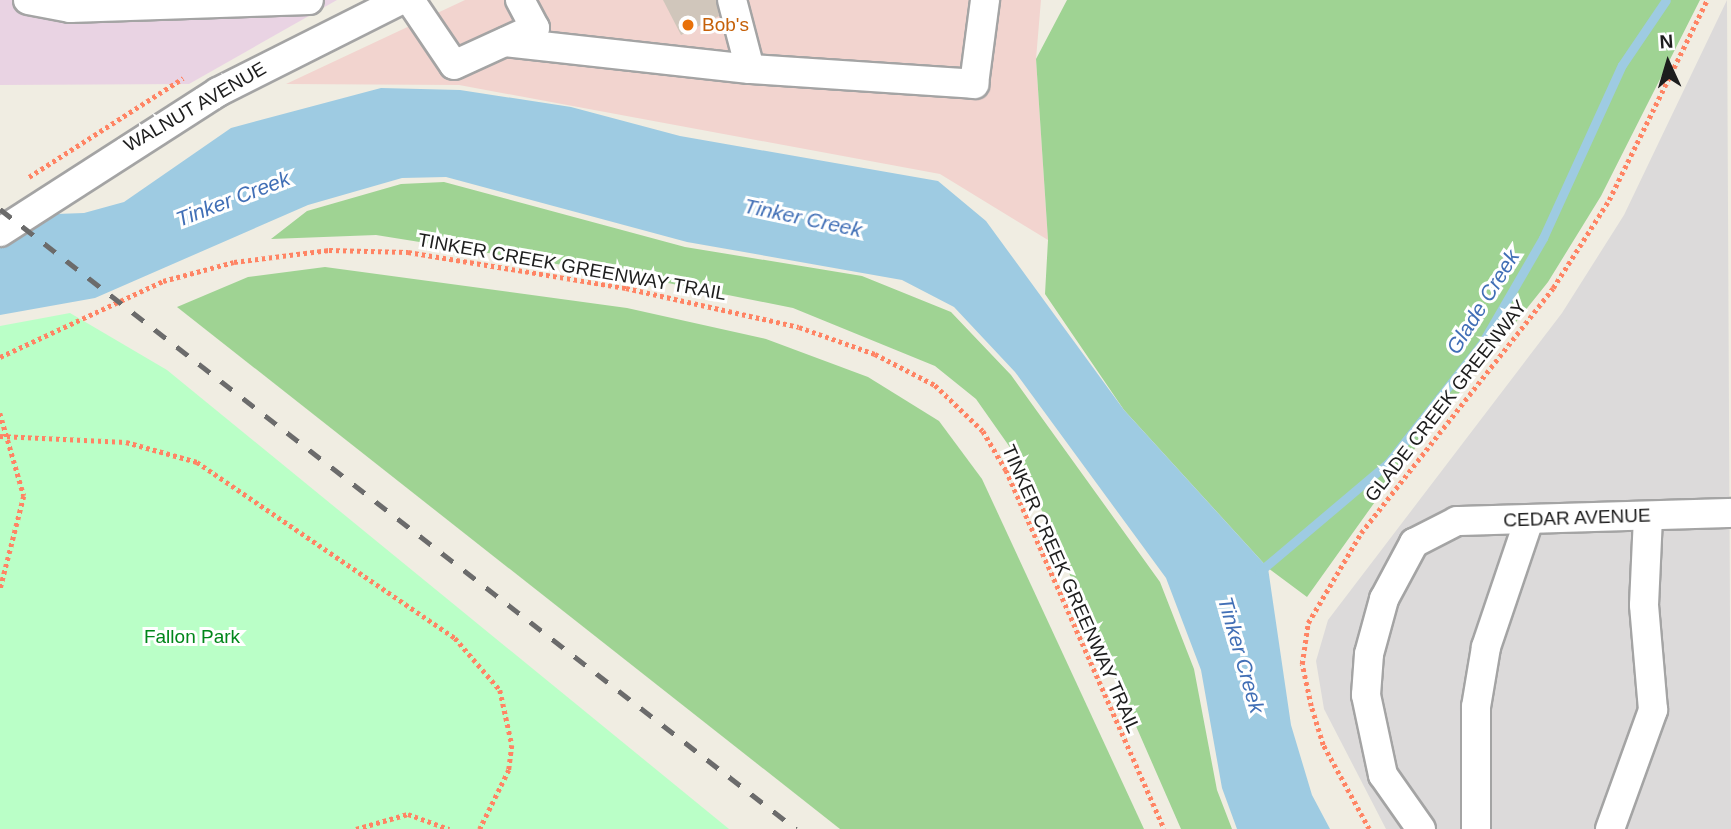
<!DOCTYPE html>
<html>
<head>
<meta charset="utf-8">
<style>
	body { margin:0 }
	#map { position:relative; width:1731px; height:829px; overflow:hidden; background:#f0ede2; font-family:Helvetica,sans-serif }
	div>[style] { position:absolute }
	.residential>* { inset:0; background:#dcdada }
	.commercial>* { inset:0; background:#f2d4cf }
	.industrial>* { inset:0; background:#e9d3e3 }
	.forest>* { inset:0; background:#9fd393 }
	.park>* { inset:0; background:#baffc7 }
	.water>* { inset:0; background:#9ecbe2 }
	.stream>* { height:9px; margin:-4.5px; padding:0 4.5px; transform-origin:4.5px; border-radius:4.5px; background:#9ecbe2 }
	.building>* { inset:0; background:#d0c6bb }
	.path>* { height:4.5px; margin-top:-2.25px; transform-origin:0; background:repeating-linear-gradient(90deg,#ff8464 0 3.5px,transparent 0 7px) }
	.roads { filter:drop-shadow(2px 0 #a4a4a4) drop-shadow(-2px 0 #a4a4a4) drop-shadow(0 2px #a4a4a4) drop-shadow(0 -2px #a4a4a4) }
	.minor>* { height:28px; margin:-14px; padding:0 14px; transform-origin:14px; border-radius:14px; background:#fff }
	.rail>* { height:5px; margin-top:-2.5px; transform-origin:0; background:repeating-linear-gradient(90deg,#6b6b6b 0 14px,transparent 0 28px) }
	.dots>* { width:19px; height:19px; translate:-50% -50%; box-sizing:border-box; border:4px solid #fff; border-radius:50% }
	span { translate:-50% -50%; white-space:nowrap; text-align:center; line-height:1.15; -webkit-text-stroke:6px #fff; paint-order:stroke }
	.food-label { font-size:19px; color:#c56008 }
	.left { translate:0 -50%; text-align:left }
	.street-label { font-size:19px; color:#1d1d1d }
	.park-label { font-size:19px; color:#01861a }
	.water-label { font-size:21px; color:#416fb6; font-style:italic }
	.north { position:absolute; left:1633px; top:28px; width:70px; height:70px; -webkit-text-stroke:5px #fff; paint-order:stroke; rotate:356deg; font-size:19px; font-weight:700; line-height:28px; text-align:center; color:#1d1d1d }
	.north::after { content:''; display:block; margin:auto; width:24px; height:32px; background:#1d1d1d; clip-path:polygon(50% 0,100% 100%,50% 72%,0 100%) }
</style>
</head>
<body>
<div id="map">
	<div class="residential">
		<i style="clip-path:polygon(1727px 0,1731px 829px,1386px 829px,1324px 709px,1316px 661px,1328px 620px,1562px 313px,1624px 215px)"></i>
	</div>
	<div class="commercial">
		<i style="clip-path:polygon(465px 0,1041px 0,1036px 59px,1048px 240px,940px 174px,459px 85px,286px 84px)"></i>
	</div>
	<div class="industrial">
		<i style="clip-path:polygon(0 0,337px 0,189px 84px,0 85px)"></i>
	</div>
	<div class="forest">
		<i style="clip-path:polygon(1067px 0,1700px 0,1601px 196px,1548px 282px,1397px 471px,1307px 597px,1268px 568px,1124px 410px,1045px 294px,1048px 240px,1036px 59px)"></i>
		<i style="clip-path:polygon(444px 182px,685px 247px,862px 276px,951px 312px,1011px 375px,1160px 582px,1194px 669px,1217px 790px,1232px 829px,1181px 829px,1021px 463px,976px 399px,935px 366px,793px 308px,638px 277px,376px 235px,271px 239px,307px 211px,401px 184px)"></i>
		<i style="clip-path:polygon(325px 267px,627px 308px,766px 339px,868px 377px,939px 421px,982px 479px,1144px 829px,840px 829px,177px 307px,248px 277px)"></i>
	</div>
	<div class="park">
		<i style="clip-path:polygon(70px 313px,167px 370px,729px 829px,0 829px,0 326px)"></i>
	</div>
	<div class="water">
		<i style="clip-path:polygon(381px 88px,460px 90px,571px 107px,680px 136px,938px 181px,986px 221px,1124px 410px,1268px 568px,1291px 725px,1312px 795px,1330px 829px,1237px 829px,1222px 788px,1201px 670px,1166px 578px,1015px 372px,954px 307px,902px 280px,687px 242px,446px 177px,402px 178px,308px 205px,95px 298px,0 315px,0 216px,84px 213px,124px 202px,231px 128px)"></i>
	</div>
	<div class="stream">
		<i style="left:1259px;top:572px;width:169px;rotate:-40.2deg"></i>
		<i style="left:1388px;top:463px;width:150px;rotate:-51.8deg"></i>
		<i style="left:1481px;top:345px;width:124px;rotate:-59.9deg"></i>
		<i style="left:1543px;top:238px;width:190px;rotate:-65.5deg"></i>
		<i style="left:1622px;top:65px;width:78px;rotate:-55.9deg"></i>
	</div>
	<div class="building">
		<i style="clip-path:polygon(663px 0,716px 0,719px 16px,681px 35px)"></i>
	</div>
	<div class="path">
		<i style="left:29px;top:177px;width:183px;rotate:-32.7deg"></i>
		<i style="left:0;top:357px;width:180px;rotate:-25deg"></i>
		<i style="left:163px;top:281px;width:73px;rotate:-15deg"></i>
		<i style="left:234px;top:262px;width:96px;rotate:-7.2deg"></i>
		<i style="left:329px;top:250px;width:79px;rotate:1.5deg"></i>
		<i style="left:408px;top:252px;width:221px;rotate:9.4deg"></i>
		<i style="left:626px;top:288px;width:177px;rotate:12.7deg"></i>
		<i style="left:799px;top:327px;width:81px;rotate:19.6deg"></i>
		<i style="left:875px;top:354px;width:68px;rotate:27.3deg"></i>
		<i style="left:935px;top:385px;width:66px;rotate:43.8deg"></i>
		<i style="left:983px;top:431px;width:45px;rotate:59.5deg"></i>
		<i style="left:1006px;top:470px;width:392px;rotate:66.2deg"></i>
		<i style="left:0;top:413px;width:86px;rotate:73.9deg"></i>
		<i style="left:24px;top:496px;width:97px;rotate:104.3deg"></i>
		<i style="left:0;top:436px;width:126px;rotate:2.7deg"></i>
		<i style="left:126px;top:442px;width:74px;rotate:15.7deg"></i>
		<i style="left:197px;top:462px;width:312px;rotate:34.3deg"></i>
		<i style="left:455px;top:638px;width:69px;rotate:49.1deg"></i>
		<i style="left:500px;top:690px;width:56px;rotate:77.7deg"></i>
		<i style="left:512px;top:745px;width:25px;rotate:97deg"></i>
		<i style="left:509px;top:770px;width:66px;rotate:116.2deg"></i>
		<i style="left:356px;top:829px;width:54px;rotate:-16.1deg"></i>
		<i style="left:408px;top:814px;width:44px;rotate:20.1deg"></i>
		<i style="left:1369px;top:829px;width:96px;rotate:-118.7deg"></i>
		<i style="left:1323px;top:745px;width:41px;rotate:-107.1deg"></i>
		<i style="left:1311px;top:706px;width:43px;rotate:-102.1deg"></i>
		<i style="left:1302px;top:664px;width:41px;rotate:-81.7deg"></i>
		<i style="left:1308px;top:623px;width:104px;rotate:-59.5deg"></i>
		<i style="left:1361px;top:533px;width:311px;rotate:-51.9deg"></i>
		<i style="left:1553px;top:288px;width:104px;rotate:-57.5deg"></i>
		<i style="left:1609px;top:200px;width:223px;rotate:-63.9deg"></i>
	</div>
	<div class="roads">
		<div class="minor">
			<i style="left:28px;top:0;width:43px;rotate:10.8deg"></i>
			<i style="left:70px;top:8px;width:239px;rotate:-1.9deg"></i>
			<i style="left:410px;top:0;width:78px;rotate:55.9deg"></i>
			<i style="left:454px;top:65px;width:89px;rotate:-24.6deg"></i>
			<i style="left:535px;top:28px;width:32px;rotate:-118deg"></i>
			<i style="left:505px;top:42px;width:246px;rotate:6.3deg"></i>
			<i style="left:750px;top:69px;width:71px;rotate:-104.6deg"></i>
			<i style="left:750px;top:69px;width:225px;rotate:3.8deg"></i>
			<i style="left:974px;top:84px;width:85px;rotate:-82.5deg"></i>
			<i style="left:0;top:232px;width:259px;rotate:-32.7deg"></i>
			<i style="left:218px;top:92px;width:205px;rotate:-26.7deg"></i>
			<i style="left:1421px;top:829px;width:66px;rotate:-125.1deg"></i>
			<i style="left:1383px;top:775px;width:82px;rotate:-102deg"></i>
			<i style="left:1366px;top:695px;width:41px;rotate:-85.8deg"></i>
			<i style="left:1369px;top:654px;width:57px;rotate:-74.7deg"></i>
			<i style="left:1384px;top:599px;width:64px;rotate:-61.8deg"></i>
			<i style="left:1414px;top:543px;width:48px;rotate:-27.1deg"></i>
			<i style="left:1457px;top:521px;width:274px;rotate:-1.7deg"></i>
			<i style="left:1476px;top:829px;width:122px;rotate:-90deg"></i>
			<i style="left:1476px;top:707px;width:61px;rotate:-80.5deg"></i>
			<i style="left:1486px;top:647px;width:134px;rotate:-71.3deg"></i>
			<i style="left:1610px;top:829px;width:127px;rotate:-70.1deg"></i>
			<i style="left:1653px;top:710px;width:105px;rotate:-94.9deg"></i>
			<i style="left:1644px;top:605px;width:89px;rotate:-87.4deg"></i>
		</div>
	</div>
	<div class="rail">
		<i style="left:0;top:209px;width:1009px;rotate:37.91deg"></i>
	</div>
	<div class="dots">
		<i style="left:688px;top:25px;background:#e8710a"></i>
	</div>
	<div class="food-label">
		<span class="left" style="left:702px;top:25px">Bob's</span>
	</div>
	<div class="street-label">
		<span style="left:195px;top:107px;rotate:-30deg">WALNUT AVENUE</span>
		<span style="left:572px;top:267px;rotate:10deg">TINKER CREEK GREENWAY TRAIL</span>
		<span style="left:1446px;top:401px;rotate:-52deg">GLADE CREEK GREENWAY</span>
		<span style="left:1577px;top:518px;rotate:-2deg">CEDAR AVENUE</span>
		<span style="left:1071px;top:589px;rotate:66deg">TINKER CREEK GREENWAY TRAIL</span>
	</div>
	<div class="park-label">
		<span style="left:192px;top:637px">Fallon Park</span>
	</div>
	<div class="water-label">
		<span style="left:233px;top:199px;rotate:-21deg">Tinker Creek</span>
		<span style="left:803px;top:218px;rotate:12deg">Tinker Creek</span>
		<span style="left:1483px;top:302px;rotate:-58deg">Glade Creek</span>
		<span style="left:1241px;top:655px;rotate:74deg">Tinker Creek</span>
	</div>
	<div class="north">N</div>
</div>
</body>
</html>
